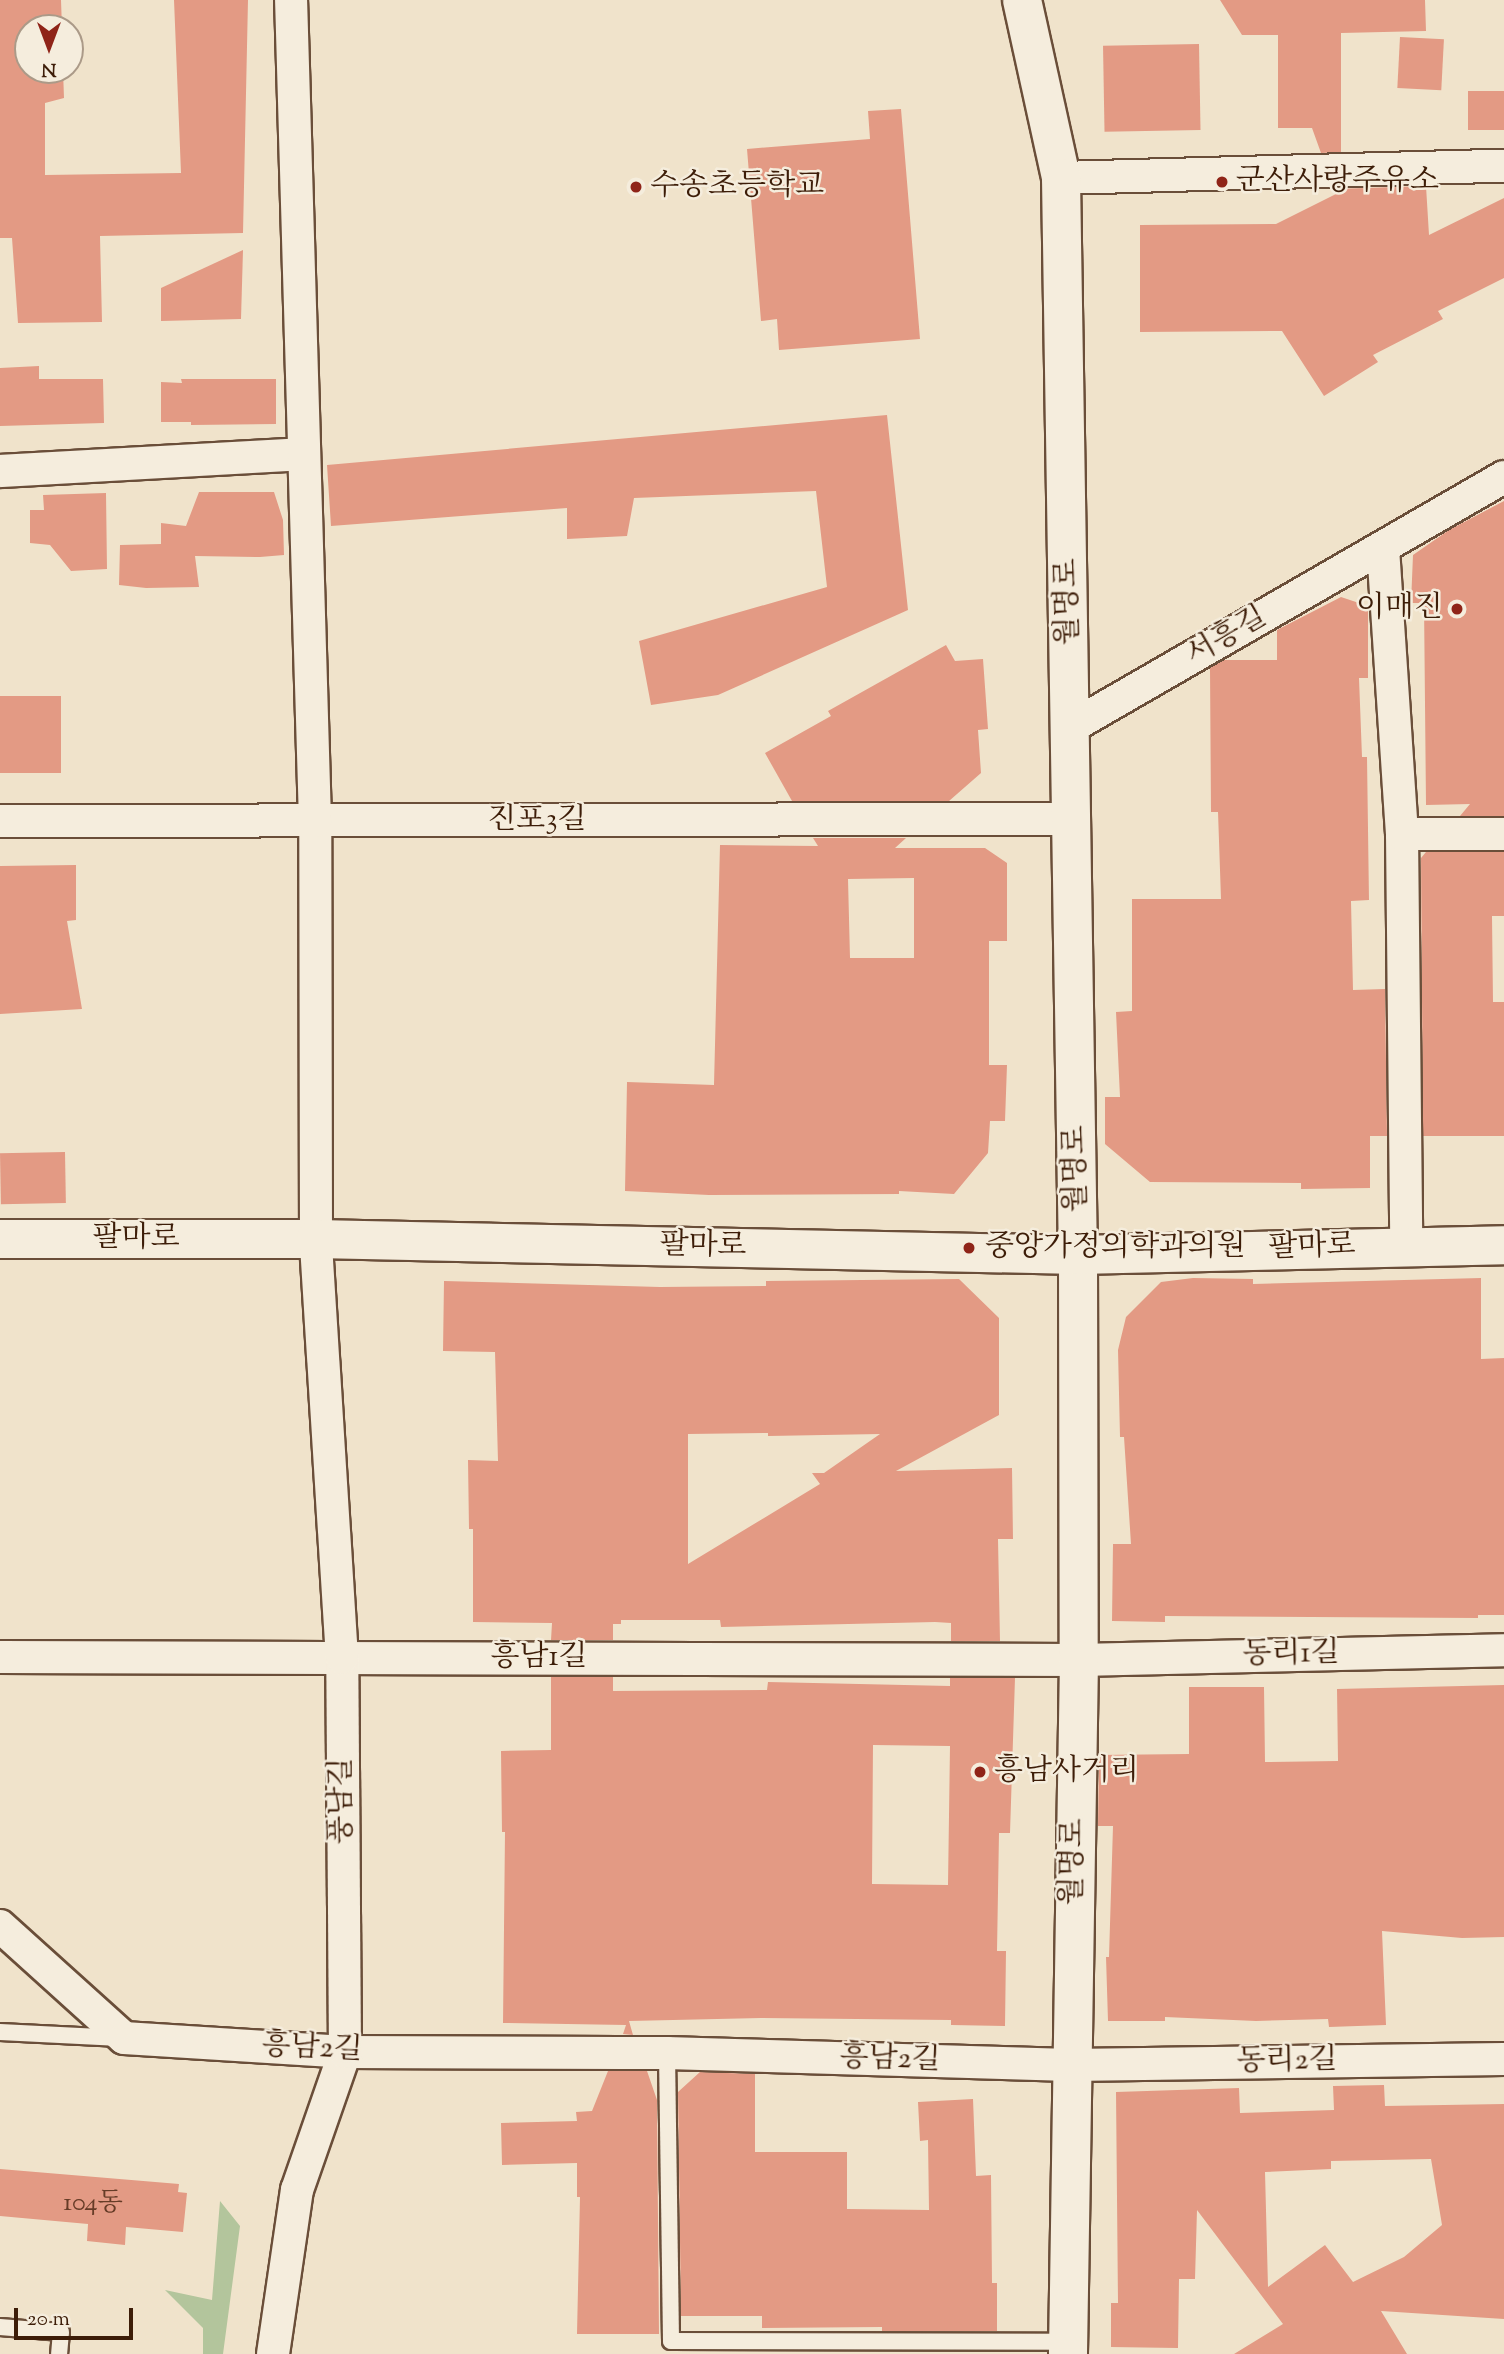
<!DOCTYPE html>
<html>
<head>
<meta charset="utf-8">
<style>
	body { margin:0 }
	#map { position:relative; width:1504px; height:2354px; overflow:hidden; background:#f0e3cb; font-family:"Sorts Mill Goudy","Noto Serif KR",serif }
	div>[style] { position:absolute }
	.green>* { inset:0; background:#b3c59c }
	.building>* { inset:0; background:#e39a84; transform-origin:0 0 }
	.roads { filter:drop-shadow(2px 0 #6a4e39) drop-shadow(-2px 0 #6a4e39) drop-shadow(0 2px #6a4e39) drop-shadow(0 -2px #6a4e39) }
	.service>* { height:16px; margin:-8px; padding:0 8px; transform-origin:8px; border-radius:8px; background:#f5eddd }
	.minor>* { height:32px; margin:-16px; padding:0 16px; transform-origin:16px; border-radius:16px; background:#f5eddd }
	.tertiary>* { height:38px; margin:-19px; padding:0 19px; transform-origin:19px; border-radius:19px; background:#f5eddd }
	.dots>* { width:19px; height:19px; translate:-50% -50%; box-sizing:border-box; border:4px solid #f5eddd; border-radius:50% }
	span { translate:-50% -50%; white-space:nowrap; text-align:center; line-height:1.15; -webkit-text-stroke:5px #f5eddd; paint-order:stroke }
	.number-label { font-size:26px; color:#663c27 }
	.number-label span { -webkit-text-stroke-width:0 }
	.poi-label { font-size:30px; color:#3d1d08 }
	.left { translate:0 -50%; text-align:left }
	.right { translate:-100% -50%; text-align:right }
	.street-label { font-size:30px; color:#3d1d08 }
	.north { position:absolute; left:14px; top:14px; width:70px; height:70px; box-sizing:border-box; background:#f5eddd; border:2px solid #ab9a88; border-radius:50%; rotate:180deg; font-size:19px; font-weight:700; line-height:28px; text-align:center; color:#3d1d08 }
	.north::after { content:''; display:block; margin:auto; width:24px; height:32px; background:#8f2418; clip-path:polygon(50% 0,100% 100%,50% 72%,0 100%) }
	.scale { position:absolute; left:14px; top:2308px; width:119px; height:32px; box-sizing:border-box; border:4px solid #3d1d08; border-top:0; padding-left:9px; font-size:21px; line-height:24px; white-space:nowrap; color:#3d1d08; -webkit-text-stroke:5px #f5eddd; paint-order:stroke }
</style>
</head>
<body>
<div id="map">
	<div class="green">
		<i style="clip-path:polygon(220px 2201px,240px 2226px,223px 2354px,203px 2354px,203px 2328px,165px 2290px,212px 2300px)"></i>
	</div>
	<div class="building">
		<i style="clip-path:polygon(0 0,61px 0,62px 28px,28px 28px,28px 70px,63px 70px,64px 98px,45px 103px,45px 175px,181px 173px,174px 0,248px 0,243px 233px,100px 236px,102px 322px,18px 323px,12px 238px,0 238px)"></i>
		<i style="clip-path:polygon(1220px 0,1425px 0,1426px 31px,1341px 33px,1341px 152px,1321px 153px,1312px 128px,1278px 128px,1278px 35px,1242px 35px)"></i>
		<i style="left:1400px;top:37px;width:44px;height:51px;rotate:3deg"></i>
		<i style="left:1199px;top:44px;width:86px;height:96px;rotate:89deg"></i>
		<i style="left:1504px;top:91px;width:39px;height:36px;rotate:90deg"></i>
		<i style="clip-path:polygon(901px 109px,920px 339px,779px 350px,777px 319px,761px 321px,747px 149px,870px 139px,868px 111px)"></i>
		<i style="clip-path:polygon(1426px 186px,1429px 235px,1504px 198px,1504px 278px,1438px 311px,1443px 319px,1373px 355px,1378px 362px,1324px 396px,1282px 331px,1140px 332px,1140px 225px,1276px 224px,1338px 193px,1336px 189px)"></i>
		<i style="clip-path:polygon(243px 250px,241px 319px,161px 321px,161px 288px)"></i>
		<i style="clip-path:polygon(39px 366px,39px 379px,103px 379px,104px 423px,0 426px,0 368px)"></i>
		<i style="clip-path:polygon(181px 379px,276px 379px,276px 424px,191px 425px,191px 422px,161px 422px,161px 382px,182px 383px)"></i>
		<i style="clip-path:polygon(887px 415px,908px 610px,718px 695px,651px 705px,639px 641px,827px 587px,816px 491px,634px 498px,627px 536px,567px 539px,567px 508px,331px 526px,327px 465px)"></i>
		<i style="clip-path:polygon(199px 492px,274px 492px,283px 520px,284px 555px,260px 557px,195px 556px,199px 587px,146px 588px,119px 585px,120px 545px,161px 544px,161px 523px,186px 526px)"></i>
		<i style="clip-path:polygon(106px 493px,107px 569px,71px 571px,50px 545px,30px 543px,30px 510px,44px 510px,43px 495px)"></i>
		<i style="clip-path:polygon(1504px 501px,1504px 816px,1460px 816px,1470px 804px,1426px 805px,1424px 603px,1411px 603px,1413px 555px,1449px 530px)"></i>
		<i style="clip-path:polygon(1341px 597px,1368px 606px,1368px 678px,1359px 678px,1362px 757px,1367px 757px,1369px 900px,1351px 901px,1353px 990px,1385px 989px,1387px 1136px,1370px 1136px,1370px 1188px,1301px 1189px,1301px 1183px,1150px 1182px,1105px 1144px,1105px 1097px,1120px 1097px,1116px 1012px,1132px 1011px,1132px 899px,1221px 899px,1218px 812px,1211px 812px,1210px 668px,1223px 660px,1277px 660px,1277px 630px)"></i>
		<i style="clip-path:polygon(946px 645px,955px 661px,983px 659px,988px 729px,978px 730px,981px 773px,949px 801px,792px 801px,765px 753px,831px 716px,828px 711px)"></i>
		<i style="left:0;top:696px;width:61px;height:77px"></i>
		<i style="clip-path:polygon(evenodd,813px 838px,906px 838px,895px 848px,985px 848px,1007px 863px,1007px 941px,989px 941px,989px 1065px,1007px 1065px,1005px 1121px,990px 1121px,988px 1153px,954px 1194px,899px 1191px,899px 1194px,709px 1195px,625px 1191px,627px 1082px,714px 1085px,720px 845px,818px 846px,813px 838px,914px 878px,914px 958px,850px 958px,848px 879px,914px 878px)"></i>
		<i style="clip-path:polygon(1426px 852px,1504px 852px,1504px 916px,1492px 916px,1493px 1002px,1504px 1002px,1504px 1136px,1423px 1136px,1421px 858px)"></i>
		<i style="clip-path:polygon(76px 865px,76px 920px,67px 921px,82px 1009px,0 1014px,0 866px)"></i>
		<i style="left:65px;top:1152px;width:51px;height:65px;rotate:89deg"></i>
		<i style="clip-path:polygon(1193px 1278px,1253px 1279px,1253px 1284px,1481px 1278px,1481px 1359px,1504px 1358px,1504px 1615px,1478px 1615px,1478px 1618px,1165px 1616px,1165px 1622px,1112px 1621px,1113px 1544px,1131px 1544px,1124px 1437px,1120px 1437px,1118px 1350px,1126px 1317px,1161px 1282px)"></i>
		<i style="clip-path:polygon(evenodd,959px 1279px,999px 1318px,999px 1415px,896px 1471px,1012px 1468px,1013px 1539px,998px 1539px,1000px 1641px,951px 1641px,951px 1623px,935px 1622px,721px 1627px,720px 1620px,621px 1620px,621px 1624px,613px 1624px,613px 1640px,551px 1640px,552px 1623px,473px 1622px,473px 1529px,469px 1529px,468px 1460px,498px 1461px,495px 1352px,443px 1351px,444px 1281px,660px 1287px,766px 1286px,766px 1281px,959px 1279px,768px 1433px,768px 1436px,880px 1434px,824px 1473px,812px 1473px,820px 1484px,688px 1564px,688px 1434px,768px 1433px)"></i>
		<i style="clip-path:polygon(evenodd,551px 1677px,613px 1677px,613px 1691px,767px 1690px,768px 1682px,950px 1686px,950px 1678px,1015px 1678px,1010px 1833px,999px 1833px,997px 1951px,1006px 1951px,1005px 2026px,951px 2025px,951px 2020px,761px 2018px,629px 2021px,633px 2035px,623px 2034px,626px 2025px,503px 2023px,505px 1832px,502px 1832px,501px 1751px,551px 1750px,551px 1677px,873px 1745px,950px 1746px,948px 1885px,872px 1884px,873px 1745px)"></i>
		<i style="clip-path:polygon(1504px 1685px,1504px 1937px,1462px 1938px,1382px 1931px,1386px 2025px,1329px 2027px,1328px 2019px,1256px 2021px,1165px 2017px,1165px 2021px,1108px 2021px,1106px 1957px,1109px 1957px,1113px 1826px,1098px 1826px,1099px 1755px,1189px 1754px,1189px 1687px,1264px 1687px,1265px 1762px,1338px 1761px,1337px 1689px)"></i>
		<i style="clip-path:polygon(608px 2071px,647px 2071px,657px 2100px,659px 2334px,577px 2334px,580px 2197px,577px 2197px,577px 2163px,502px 2165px,501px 2123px,577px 2121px,576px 2112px,592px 2111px)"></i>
		<i style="clip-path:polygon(700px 2072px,755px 2074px,755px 2152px,847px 2152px,847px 2209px,929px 2210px,928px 2140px,920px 2141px,918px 2102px,973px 2099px,976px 2176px,991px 2175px,992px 2283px,997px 2283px,997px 2331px,882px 2331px,882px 2327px,762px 2328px,762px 2316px,681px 2316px,678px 2092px)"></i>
		<i style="clip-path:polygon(evenodd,1384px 2085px,1385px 2106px,1504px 2104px,1504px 2319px,1381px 2311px,1407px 2354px,1234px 2354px,1283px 2324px,1197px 2210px,1195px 2279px,1179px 2279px,1178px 2348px,1111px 2347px,1111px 2303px,1118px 2303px,1116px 2092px,1239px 2088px,1240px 2113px,1334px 2110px,1333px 2086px,1384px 2085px,1431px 2159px,1442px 2225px,1404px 2257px,1353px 2282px,1325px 2245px,1268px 2287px,1265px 2172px,1331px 2169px,1331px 2161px,1431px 2159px)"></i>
		<i style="clip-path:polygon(0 2169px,179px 2184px,178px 2192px,187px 2193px,183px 2232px,126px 2227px,125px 2245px,87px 2241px,88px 2224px,0 2216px)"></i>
	</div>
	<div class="roads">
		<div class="service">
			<i style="left:0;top:2032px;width:120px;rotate:2.9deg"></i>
			<i style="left:667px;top:2053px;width:288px;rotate:89.2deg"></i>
			<i style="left:671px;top:2341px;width:397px;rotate:0.1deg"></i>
			<i style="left:0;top:2327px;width:61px;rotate:4.7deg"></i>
			<i style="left:61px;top:2332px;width:22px;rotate:95deg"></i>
		</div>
		<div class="minor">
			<i style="left:1061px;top:178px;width:443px;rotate:-1.6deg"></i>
			<i style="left:0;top:471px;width:303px;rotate:-3.2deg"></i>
			<i style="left:1383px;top:548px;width:287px;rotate:86.2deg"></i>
			<i style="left:1402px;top:834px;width:411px;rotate:89.4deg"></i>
			<i style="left:1071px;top:727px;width:500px;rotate:-30deg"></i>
			<i style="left:0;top:821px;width:1073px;rotate:-0.11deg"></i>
			<i style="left:1402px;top:834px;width:102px"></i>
			<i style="left:0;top:1657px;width:1079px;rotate:0.16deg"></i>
			<i style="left:1079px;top:1660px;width:425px;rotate:-1.3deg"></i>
			<i style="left:0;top:1926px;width:167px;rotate:42.1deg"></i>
			<i style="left:124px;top:2038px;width:221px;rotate:3.6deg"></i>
			<i style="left:345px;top:2052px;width:322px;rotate:0.2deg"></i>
			<i style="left:667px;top:2053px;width:403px;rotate:1.7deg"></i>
			<i style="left:1070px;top:2065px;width:434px;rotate:-0.8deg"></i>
			<i style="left:273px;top:2354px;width:166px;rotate:-81.7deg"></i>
			<i style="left:297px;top:2190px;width:146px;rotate:-70.8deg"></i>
			<i style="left:345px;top:2052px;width:394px;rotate:-90.4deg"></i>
			<i style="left:342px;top:1658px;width:420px;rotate:-93.6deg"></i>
			<i style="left:316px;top:1239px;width:418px;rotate:-90.1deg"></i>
			<i style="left:315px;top:821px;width:821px;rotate:-91.67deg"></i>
		</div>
		<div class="tertiary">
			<i style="left:1022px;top:0;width:182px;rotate:77.6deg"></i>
			<i style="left:1061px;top:178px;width:1077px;rotate:89.1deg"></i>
			<i style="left:1078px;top:1255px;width:405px;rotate:89.9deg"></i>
			<i style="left:1079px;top:1660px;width:694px;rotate:90.91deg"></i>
			<i style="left:0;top:1239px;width:316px"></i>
			<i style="left:316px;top:1239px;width:762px;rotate:1.2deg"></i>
			<i style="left:1078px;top:1255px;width:426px;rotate:-1.3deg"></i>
		</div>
	</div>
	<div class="dots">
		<i style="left:1222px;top:182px;background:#8f2418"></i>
		<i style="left:636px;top:187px;background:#8f2418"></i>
		<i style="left:1457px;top:609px;background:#8f2418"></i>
		<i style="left:969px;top:1248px;background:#8f2418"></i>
		<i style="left:980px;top:1772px;background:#8f2418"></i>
	</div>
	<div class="number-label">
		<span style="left:93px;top:2204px">104동</span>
	</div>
	<div class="poi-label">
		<span class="left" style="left:1236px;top:182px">군산사랑주유소</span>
		<span class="left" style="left:650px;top:187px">수송초등학교</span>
		<span class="right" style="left:1443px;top:609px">이매진</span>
		<span class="left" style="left:985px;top:1248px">중앙가정의학과의원</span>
		<span class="left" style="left:994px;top:1772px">흥남사거리</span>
	</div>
	<div class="street-label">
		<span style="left:1069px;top:602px;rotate:-91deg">월명로</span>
		<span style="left:1227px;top:637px;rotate:-30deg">서흥길</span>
		<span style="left:537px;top:821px">진포3길</span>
		<span style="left:1077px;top:1169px;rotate:-91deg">월명로</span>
		<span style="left:136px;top:1239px">팔마로</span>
		<span style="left:703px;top:1247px;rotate:1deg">팔마로</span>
		<span style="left:1312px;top:1248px;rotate:-2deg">팔마로</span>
		<span style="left:1291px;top:1655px;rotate:-1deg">동리1길</span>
		<span style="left:539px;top:1658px">흥남1길</span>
		<span style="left:343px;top:1801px;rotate:-90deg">풍남길</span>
		<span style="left:1074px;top:1862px;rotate:-89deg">월명로</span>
		<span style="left:312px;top:2049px;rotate:3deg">흥남2길</span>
		<span style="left:890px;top:2060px;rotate:2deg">흥남2길</span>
		<span style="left:1287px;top:2062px;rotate:-1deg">동리2길</span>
	</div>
	<div class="north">N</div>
	<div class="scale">20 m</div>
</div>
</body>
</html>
